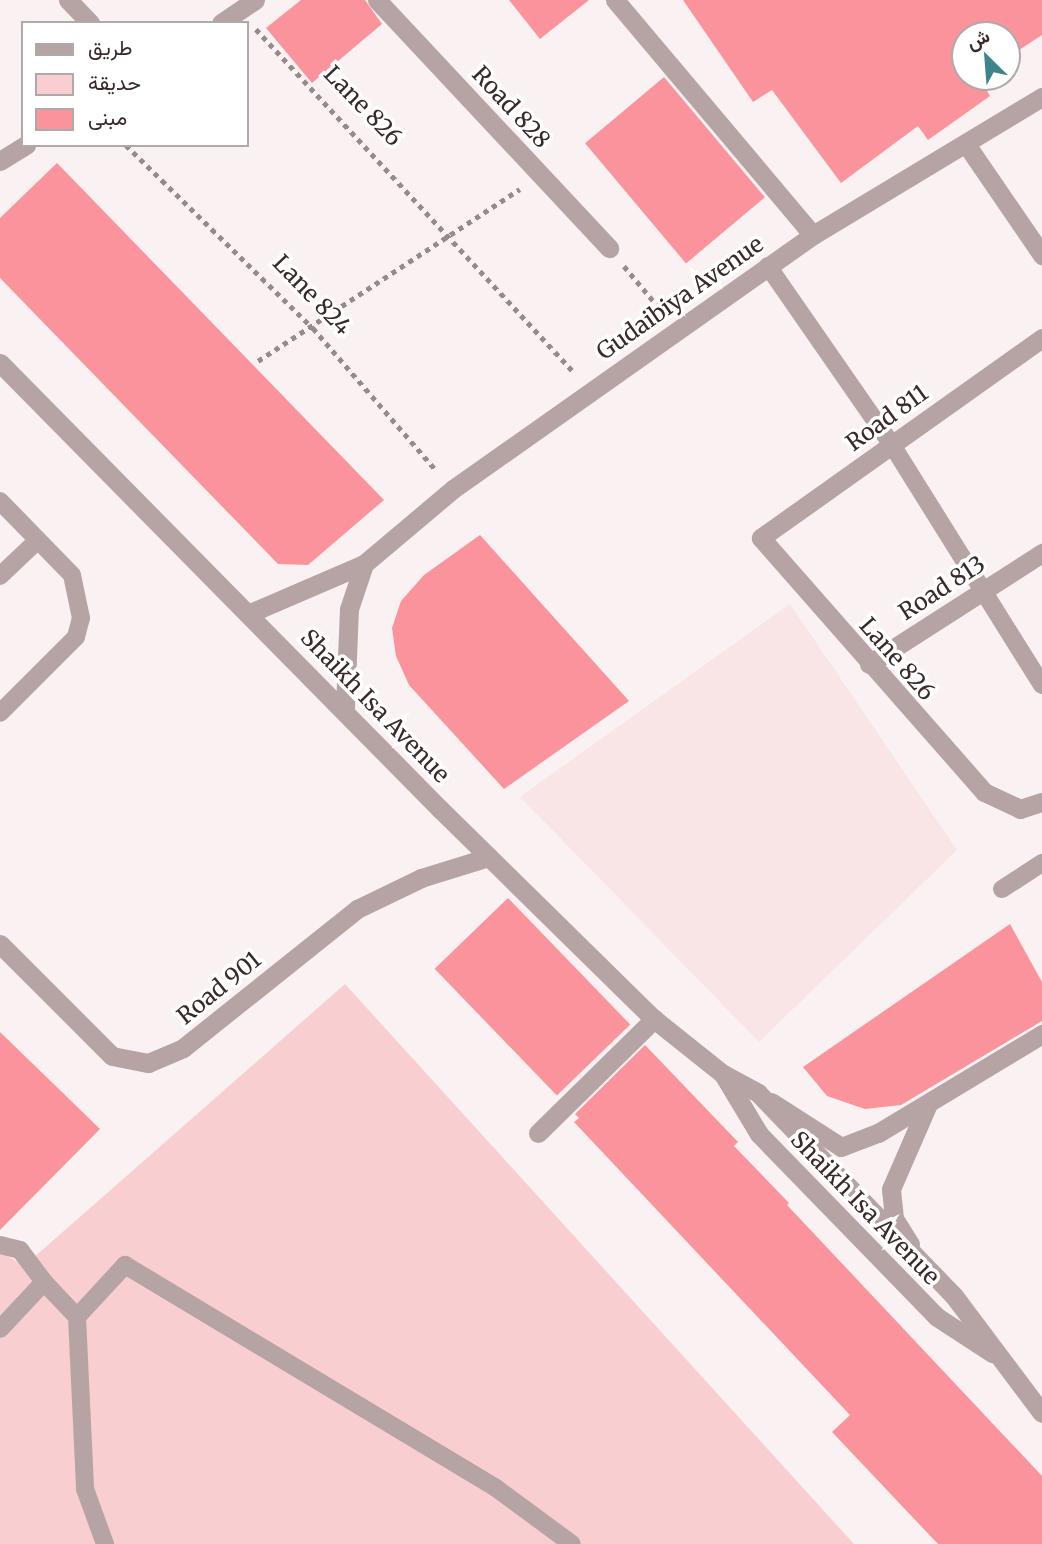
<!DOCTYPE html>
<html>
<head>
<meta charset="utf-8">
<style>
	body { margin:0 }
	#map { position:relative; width:1042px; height:1544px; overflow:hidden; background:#faf2f2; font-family:Merriweather,Vazirmatn,serif }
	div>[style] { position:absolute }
	.built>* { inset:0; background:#f9e5e6 }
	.green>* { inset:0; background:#f8ced0 }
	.building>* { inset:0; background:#fa939c; transform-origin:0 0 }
	.path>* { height:4.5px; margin-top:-2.25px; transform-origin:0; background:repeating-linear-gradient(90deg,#968a8a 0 5px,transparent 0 10px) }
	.service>* { height:18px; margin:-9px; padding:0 9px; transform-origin:9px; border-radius:9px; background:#b6a4a5 }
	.minor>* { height:19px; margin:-9.5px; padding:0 9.5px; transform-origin:9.5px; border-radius:9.5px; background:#b6a4a5 }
	.tertiary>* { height:19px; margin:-9.5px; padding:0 9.5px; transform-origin:9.5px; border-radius:9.5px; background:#b6a4a5 }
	span { translate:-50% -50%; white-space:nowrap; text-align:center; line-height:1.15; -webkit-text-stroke:7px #fff; paint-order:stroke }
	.street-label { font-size:23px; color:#39292a }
	.legend { position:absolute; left:21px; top:21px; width:228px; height:126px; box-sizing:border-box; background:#fff; border:2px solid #b0a9aa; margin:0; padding:9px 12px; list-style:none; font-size:21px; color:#39292a }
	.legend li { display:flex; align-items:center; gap:14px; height:35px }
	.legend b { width:35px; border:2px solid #b0a9aa }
	.north { position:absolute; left:951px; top:21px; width:70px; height:70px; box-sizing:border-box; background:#fff; border:2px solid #b0a9aa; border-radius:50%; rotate:335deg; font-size:19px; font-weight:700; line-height:28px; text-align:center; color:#39292a }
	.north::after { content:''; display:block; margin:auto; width:24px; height:32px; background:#3d848d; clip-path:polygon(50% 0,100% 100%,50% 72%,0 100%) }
</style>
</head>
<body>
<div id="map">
	<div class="built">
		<i style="clip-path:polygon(790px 604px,957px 850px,759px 1042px,520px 797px)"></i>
	</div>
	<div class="green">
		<i style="clip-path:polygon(345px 984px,854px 1544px,0 1544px,0 1251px,24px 1266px)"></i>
	</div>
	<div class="building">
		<i style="clip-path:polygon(301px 0,365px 0,382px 24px,312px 83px,266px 28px)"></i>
		<i style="clip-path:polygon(509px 0,589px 0,540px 39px)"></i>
		<i style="clip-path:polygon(683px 0,1042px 0,1042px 35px,1007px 58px,1007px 35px,965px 35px,965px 77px,979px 77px,990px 96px,928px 140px,918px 126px,841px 183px,772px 90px,753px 102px)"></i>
		<i style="left:664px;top:77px;width:157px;height:103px;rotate:50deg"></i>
		<i style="clip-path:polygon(57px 163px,384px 500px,308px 565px,278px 564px,0 278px,0 218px)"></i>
		<i style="clip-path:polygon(480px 535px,629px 701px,504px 789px,409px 685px,396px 656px,392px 628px,401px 601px,424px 575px)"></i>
		<i style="left:508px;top:898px;width:176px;height:102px;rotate:46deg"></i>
		<i style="clip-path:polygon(1010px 924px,1042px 982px,1042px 1021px,901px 1105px,865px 1109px,827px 1096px,803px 1067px)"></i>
		<i style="clip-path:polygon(0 1032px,100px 1129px,0 1230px)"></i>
		<i style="clip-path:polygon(645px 1045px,738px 1142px,734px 1146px,789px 1203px,787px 1205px,1042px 1476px,1042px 1544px,938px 1544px,832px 1432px,850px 1415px,574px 1122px,579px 1118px,575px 1114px)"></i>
	</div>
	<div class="path">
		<i style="left:256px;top:29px;width:468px;rotate:47.2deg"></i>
		<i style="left:126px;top:145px;width:262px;rotate:44.4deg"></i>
		<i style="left:313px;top:328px;width:189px;rotate:49.1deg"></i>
		<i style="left:624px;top:266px;width:57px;rotate:49.9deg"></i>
		<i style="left:258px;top:361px;width:313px;rotate:-33.3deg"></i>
	</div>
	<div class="service">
		<i style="left:768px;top:266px;width:218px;rotate:55.3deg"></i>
		<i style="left:892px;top:445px;width:283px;rotate:58deg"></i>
		<i style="left:0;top:501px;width:103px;rotate:45.8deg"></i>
		<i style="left:72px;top:575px;width:44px;rotate:78.2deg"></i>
		<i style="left:81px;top:618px;width:20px;rotate:105deg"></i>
		<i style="left:76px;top:637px;width:107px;rotate:135deg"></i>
		<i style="left:0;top:576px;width:52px;rotate:-43.5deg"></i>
		<i style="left:1002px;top:889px;width:48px;rotate:-33deg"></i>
		<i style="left:0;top:1245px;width:21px;rotate:14deg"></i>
		<i style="left:20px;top:1250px;width:40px;rotate:53deg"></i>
		<i style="left:44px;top:1282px;width:64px;rotate:133.1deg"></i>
		<i style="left:44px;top:1282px;width:48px;rotate:46.7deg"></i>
		<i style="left:77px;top:1317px;width:71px;rotate:-47.3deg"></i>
		<i style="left:125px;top:1265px;width:433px;rotate:31deg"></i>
		<i style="left:496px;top:1488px;width:94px;rotate:36.4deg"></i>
		<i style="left:77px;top:1317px;width:172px;rotate:87.3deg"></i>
		<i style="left:85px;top:1489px;width:59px;rotate:70deg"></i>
	</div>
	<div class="minor">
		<i style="left:68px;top:0;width:32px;rotate:46deg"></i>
		<i style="left:377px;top:0;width:340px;rotate:46.9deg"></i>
		<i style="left:615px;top:0;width:307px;rotate:49.9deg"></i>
		<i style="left:221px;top:23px;width:41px;rotate:-34.1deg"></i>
		<i style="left:966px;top:144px;width:135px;rotate:55.6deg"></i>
		<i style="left:0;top:161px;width:31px;rotate:-32deg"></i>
		<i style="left:1042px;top:338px;width:345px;rotate:144.6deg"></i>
		<i style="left:761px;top:538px;width:338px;rotate:48.7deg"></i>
		<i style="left:984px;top:792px;width:40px;rotate:25deg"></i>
		<i style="left:1020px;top:809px;width:23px;rotate:-18deg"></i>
		<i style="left:250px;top:613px;width:124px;rotate:-23.3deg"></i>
		<i style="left:364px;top:564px;width:116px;rotate:-40.1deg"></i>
		<i style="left:453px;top:489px;width:441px;rotate:-35.2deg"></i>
		<i style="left:813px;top:235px;width:267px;rotate:-31.1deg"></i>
		<i style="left:869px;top:664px;width:206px;rotate:-32.7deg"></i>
		<i style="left:345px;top:708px;width:99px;rotate:-87.7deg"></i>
		<i style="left:349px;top:609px;width:47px;rotate:-71.6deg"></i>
		<i style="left:0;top:944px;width:158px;rotate:45deg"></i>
		<i style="left:112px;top:1056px;width:37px;rotate:11deg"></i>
		<i style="left:148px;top:1063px;width:38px;rotate:-23deg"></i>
		<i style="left:183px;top:1048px;width:223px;rotate:-38.6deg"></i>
		<i style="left:357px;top:909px;width:71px;rotate:-25.8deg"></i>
		<i style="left:421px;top:878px;width:71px;rotate:-17.2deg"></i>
		<i style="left:771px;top:1102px;width:83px;rotate:32.7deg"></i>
		<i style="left:841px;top:1147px;width:40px;rotate:-21deg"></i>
		<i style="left:878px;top:1133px;width:192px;rotate:-31.1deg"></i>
		<i style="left:538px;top:1133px;width:163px;rotate:-44.5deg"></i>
		<i style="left:910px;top:1244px;width:31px;rotate:-122deg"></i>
		<i style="left:894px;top:1218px;width:29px;rotate:-96deg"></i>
		<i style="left:891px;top:1189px;width:93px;rotate:-66.5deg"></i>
	</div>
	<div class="tertiary">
		<i style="left:0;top:363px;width:627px;rotate:45.39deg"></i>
		<i style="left:440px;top:809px;width:300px;rotate:44.5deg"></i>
		<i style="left:654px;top:1019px;width:88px;rotate:38.6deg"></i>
		<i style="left:723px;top:1074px;width:40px;rotate:28deg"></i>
		<i style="left:758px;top:1093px;width:282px;rotate:46deg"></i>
		<i style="left:954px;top:1296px;width:146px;rotate:53.1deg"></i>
		<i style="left:723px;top:1074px;width:70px;rotate:59deg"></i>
		<i style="left:759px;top:1134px;width:255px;rotate:45.8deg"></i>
		<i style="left:937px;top:1317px;width:66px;rotate:33.2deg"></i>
	</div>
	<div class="street-label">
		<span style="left:363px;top:106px;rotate:46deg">Lane 826</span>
		<span style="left:511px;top:107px;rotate:47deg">Road 828</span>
		<span style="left:312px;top:295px;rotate:46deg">Lane 824</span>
		<span style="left:680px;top:298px;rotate:-35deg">Gudaibiya Avenue</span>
		<span style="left:887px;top:418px;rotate:-36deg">Road 811</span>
		<span style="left:942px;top:588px;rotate:-33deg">Road 813</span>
		<span style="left:897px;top:659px;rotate:49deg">Lane 826</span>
		<span style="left:375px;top:706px;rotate:46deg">Shaikh Isa Avenue</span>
		<span style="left:219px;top:988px;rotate:-39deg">Road 901</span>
		<span style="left:865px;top:1208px;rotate:46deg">Shaikh Isa Avenue</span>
	</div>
	<ul class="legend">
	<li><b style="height:9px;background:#b6a4a5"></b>طريق</li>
	<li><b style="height:19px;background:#f8ced0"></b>حديقة</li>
	<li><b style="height:19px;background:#fa939c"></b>مبنى</li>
	</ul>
	<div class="north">ش</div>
</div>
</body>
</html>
